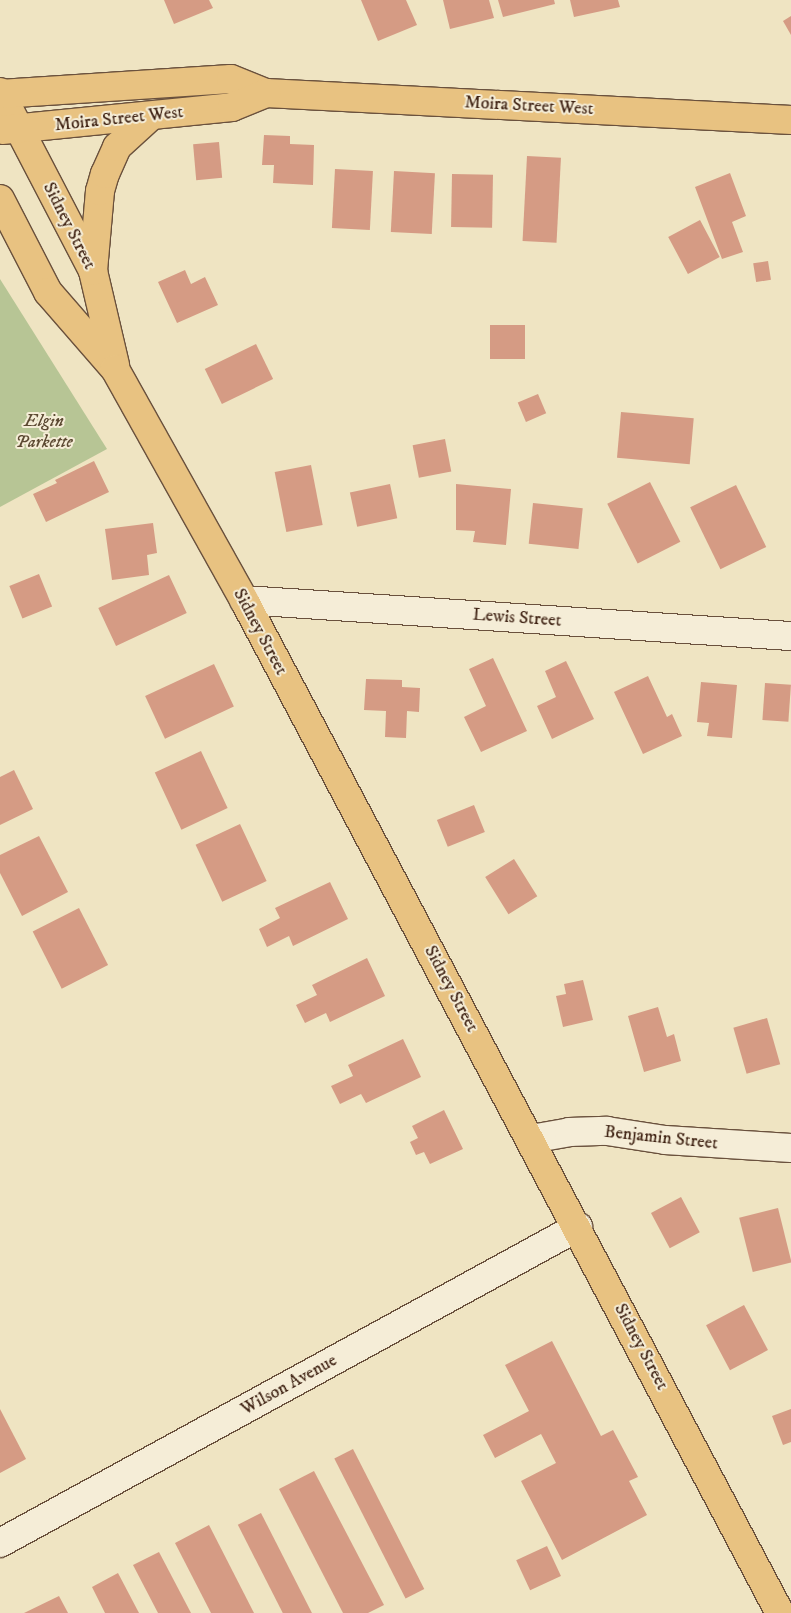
<!DOCTYPE html>
<html>
<head>
<meta charset="utf-8">
<style>
	body { margin:0 }
	#map { position:relative; width:791px; height:1613px; overflow:hidden; background:#efe4c2; font-family:"IM FELL DW Pica",serif }
	div>[style] { position:absolute }
	.green>* { inset:0; background:#b7c595 }
	.building>* { inset:0; background:#d59b84; transform-origin:0 0 }
	.roads { filter:drop-shadow(1px 0 #6a513d) drop-shadow(-1px 0 #6a513d) drop-shadow(0 1px #6a513d) drop-shadow(0 -1px #6a513d) }
	.minor>* { height:28px; margin:-14px; padding:0 14px; transform-origin:14px; border-radius:14px; background:#f5edd7 }
	.major>* { height:28px; margin:-14px; padding:0 14px; transform-origin:14px; border-radius:14px; background:#e8c281 }
	span { translate:-50% -50%; white-space:nowrap; text-align:center; line-height:1.15; -webkit-text-stroke:4px #f5edd7; paint-order:stroke }
	.street-label { font-size:18px; color:#3d2011 }
	.park-label { font-size:18px; color:#5c4932; font-style:italic }
</style>
</head>
<body>
<div id="map">
	<div class="green">
		<i style="clip-path:polygon(0 279px,107px 449px,0 507px)"></i>
	</div>
	<div class="building">
		<i style="clip-path:polygon(164px 0,209px 0,213px 8px,174px 24px)"></i>
		<i style="clip-path:polygon(361px 0,406px 0,417px 25px,378px 41px)"></i>
		<i style="clip-path:polygon(443px 0,489px 0,494px 18px,450px 29px)"></i>
		<i style="clip-path:polygon(498px 0,554px 0,555px 4px,503px 17px)"></i>
		<i style="clip-path:polygon(570px 0,618px 0,620px 7px,574px 17px)"></i>
		<i style="clip-path:polygon(791px 16px,791px 35px,783px 21px)"></i>
		<i style="clip-path:polygon(264px 135px,290px 136px,290px 144px,314px 145px,313px 185px,273px 183px,274px 165px,262px 165px)"></i>
		<i style="left:219px;top:142px;width:36px;height:26px;rotate:85deg"></i>
		<i style="left:527px;top:156px;width:34px;height:85px;rotate:3deg"></i>
		<i style="left:335px;top:169px;width:38px;height:59px;rotate:3deg"></i>
		<i style="left:394px;top:171px;width:41px;height:61px;rotate:3deg"></i>
		<i style="clip-path:polygon(730px 173px,746px 216px,732px 222px,743px 252px,722px 259px,695px 187px)"></i>
		<i style="left:452px;top:174px;width:41px;height:53px;rotate:1deg"></i>
		<i style="left:700px;top:220px;width:42px;height:36px;rotate:62deg"></i>
		<i style="left:768px;top:261px;width:19px;height:15px;rotate:81deg"></i>
		<i style="clip-path:polygon(185px 270px,191px 284px,205px 277px,218px 305px,177px 323px,158px 282px)"></i>
		<i style="left:490px;top:325px;width:35px;height:34px"></i>
		<i style="left:256px;top:344px;width:39px;height:57px;rotate:64deg"></i>
		<i style="left:538px;top:394px;width:21px;height:22px;rotate:67deg"></i>
		<i style="left:621px;top:412px;width:73px;height:46px;rotate:5deg"></i>
		<i style="left:445px;top:439px;width:33px;height:33px;rotate:79deg"></i>
		<i style="clip-path:polygon(94px 461px,109px 492px,46px 522px,33px 494px,57px 483px,55px 480px)"></i>
		<i style="left:311px;top:465px;width:61px;height:37px;rotate:79deg"></i>
		<i style="left:650px;top:482px;width:67px;height:48px;rotate:63deg"></i>
		<i style="left:390px;top:484px;width:35px;height:41px;rotate:78deg"></i>
		<i style="clip-path:polygon(456px 484px,511px 489px,506px 545px,473px 542px,475px 531px,456px 530px)"></i>
		<i style="left:736px;top:485px;width:69px;height:51px;rotate:64deg"></i>
		<i style="left:533px;top:503px;width:50px;height:41px;rotate:6deg"></i>
		<i style="clip-path:polygon(153px 523px,157px 553px,147px 555px,149px 575px,112px 580px,105px 529px)"></i>
		<i style="left:39px;top:574px;width:35px;height:32px;rotate:68deg"></i>
		<i style="left:169px;top:575px;width:42px;height:78px;rotate:65deg"></i>
		<i style="clip-path:polygon(493px 658px,527px 731px,481px 752px,464px 717px,486px 706px,469px 669px)"></i>
		<i style="clip-path:polygon(566px 661px,594px 719px,552px 739px,537px 706px,556px 697px,545px 671px)"></i>
		<i style="left:214px;top:664px;width:47px;height:76px;rotate:65deg"></i>
		<i style="clip-path:polygon(648px 676px,667px 717px,672px 714px,682px 736px,643px 754px,614px 692px)"></i>
		<i style="clip-path:polygon(366px 679px,402px 680px,402px 687px,420px 688px,419px 712px,407px 711px,406px 738px,385px 737px,386px 711px,364px 710px)"></i>
		<i style="clip-path:polygon(701px 682px,737px 685px,732px 738px,707px 736px,709px 723px,697px 722px)"></i>
		<i style="left:765px;top:683px;width:26px;height:37px;rotate:4deg"></i>
		<i style="left:201px;top:751px;width:63px;height:51px;rotate:65deg"></i>
		<i style="clip-path:polygon(14px 770px,33px 809px,0 825px,0 777px)"></i>
		<i style="left:474px;top:805px;width:29px;height:40px;rotate:68deg"></i>
		<i style="left:240px;top:824px;width:63px;height:49px;rotate:65deg"></i>
		<i style="clip-path:polygon(39px 836px,68px 892px,22px 916px,0 873px,0 855px)"></i>
		<i style="left:514px;top:859px;width:44px;height:34px;rotate:58deg"></i>
		<i style="clip-path:polygon(330px 882px,348px 919px,293px 946px,289px 936px,267px 947px,259px 929px,280px 918px,275px 908px)"></i>
		<i style="left:79px;top:908px;width:64px;height:52px;rotate:63deg"></i>
		<i style="clip-path:polygon(367px 958px,385px 996px,330px 1022px,326px 1013px,305px 1023px,296px 1005px,317px 995px,312px 985px)"></i>
		<i style="clip-path:polygon(583px 980px,593px 1020px,563px 1027px,556px 996px,566px 994px,564px 984px)"></i>
		<i style="clip-path:polygon(658px 1007px,667px 1037px,674px 1034px,681px 1061px,644px 1072px,628px 1016px)"></i>
		<i style="left:767px;top:1018px;width:48px;height:35px;rotate:74deg"></i>
		<i style="clip-path:polygon(403px 1039px,421px 1077px,366px 1103px,361px 1094px,340px 1104px,331px 1086px,353px 1076px,348px 1065px)"></i>
		<i style="clip-path:polygon(444px 1110px,463px 1149px,430px 1164px,424px 1152px,416px 1155px,410px 1142px,418px 1138px,412px 1126px)"></i>
		<i style="left:681px;top:1197px;width:40px;height:34px;rotate:62deg"></i>
		<i style="left:778px;top:1208px;width:56px;height:40px;rotate:76deg"></i>
		<i style="left:744px;top:1305px;width:51px;height:43px;rotate:62deg"></i>
		<i style="clip-path:polygon(552px 1341px,601px 1436px,613px 1430px,638px 1477px,629px 1481px,647px 1515px,562px 1560px,521px 1481px,556px 1463px,541px 1434px,495px 1458px,483px 1435px,529px 1411px,505px 1365px)"></i>
		<i style="clip-path:polygon(0 1409px,26px 1459px,0 1473px)"></i>
		<i style="clip-path:polygon(791px 1409px,791px 1442px,783px 1445px,772px 1416px)"></i>
		<i style="left:353px;top:1449px;width:157px;height:21px;rotate:63deg"></i>
		<i style="clip-path:polygon(314px 1471px,384px 1605px,368px 1613px,343px 1613px,279px 1489px)"></i>
		<i style="left:261px;top:1513px;width:113px;height:26px;rotate:63deg"></i>
		<i style="clip-path:polygon(209px 1525px,254px 1613px,211px 1613px,175px 1543px)"></i>
		<i style="left:547px;top:1546px;width:33px;height:34px;rotate:65deg"></i>
		<i style="clip-path:polygon(159px 1552px,191px 1613px,158px 1613px,133px 1565px)"></i>
		<i style="clip-path:polygon(118px 1573px,139px 1613px,105px 1613px,92px 1587px)"></i>
		<i style="clip-path:polygon(59px 1596px,68px 1613px,24px 1613px)"></i>
	</div>
	<div class="roads">
		<div class="minor">
			<i style="left:244px;top:600px;width:548px;rotate:3.77deg"></i>
			<i style="left:531px;top:1139px;width:39px;rotate:-10deg"></i>
			<i style="left:569px;top:1132px;width:38px;rotate:-2deg"></i>
			<i style="left:607px;top:1131px;width:59px;rotate:8.8deg"></i>
			<i style="left:665px;top:1140px;width:126px;rotate:3.6deg"></i>
			<i style="left:0;top:1543px;width:659px;rotate:-28.67deg"></i>
		</div>
		<div class="major">
			<i style="left:0;top:92px;width:202px;rotate:62.5deg"></i>
			<i style="left:93px;top:271px;width:97px;rotate:76.8deg"></i>
			<i style="left:0;top:94px;width:231px;rotate:-3.7deg"></i>
			<i style="left:231px;top:79px;width:38px;rotate:22deg"></i>
			<i style="left:266px;top:93px;width:526px;rotate:2.94deg"></i>
			<i style="left:2px;top:130px;width:231px;rotate:-5.7deg"></i>
			<i style="left:232px;top:107px;width:37px;rotate:-22deg"></i>
			<i style="left:0;top:199px;width:105px;rotate:62.7deg"></i>
			<i style="left:48px;top:292px;width:102px;rotate:49deg"></i>
			<i style="left:115px;top:369px;width:265px;rotate:60.8deg"></i>
			<i style="left:244px;top:600px;width:1146px;rotate:62.12deg"></i>
			<i style="left:93px;top:271px;width:80px;rotate:-85deg"></i>
			<i style="left:100px;top:191px;width:18px;rotate:-74deg"></i>
			<i style="left:105px;top:174px;width:30px;rotate:-66deg"></i>
			<i style="left:117px;top:147px;width:46px;rotate:-42.4deg"></i>
		</div>
	</div>
	<div class="street-label">
		<span style="left:529px;top:106px;rotate:3deg">Moira Street West</span>
		<span style="left:119px;top:119px;rotate:-6deg">Moira Street West</span>
		<span style="left:69px;top:226px;rotate:63deg">Sidney Street</span>
		<span style="left:517px;top:618px;rotate:4deg">Lewis Street</span>
		<span style="left:260px;top:632px;rotate:62deg">Sidney Street</span>
		<span style="left:451px;top:989px;rotate:62deg">Sidney Street</span>
		<span style="left:661px;top:1138px;rotate:6deg">Benjamin Street</span>
		<span style="left:641px;top:1347px;rotate:62deg">Sidney Street</span>
		<span style="left:289px;top:1385px;rotate:-29deg">Wilson Avenue</span>
	</div>
	<div class="park-label">
		<span style="left:44px;top:432px">Elgin<br>Parkette</span>
	</div>
</div>
</body>
</html>
